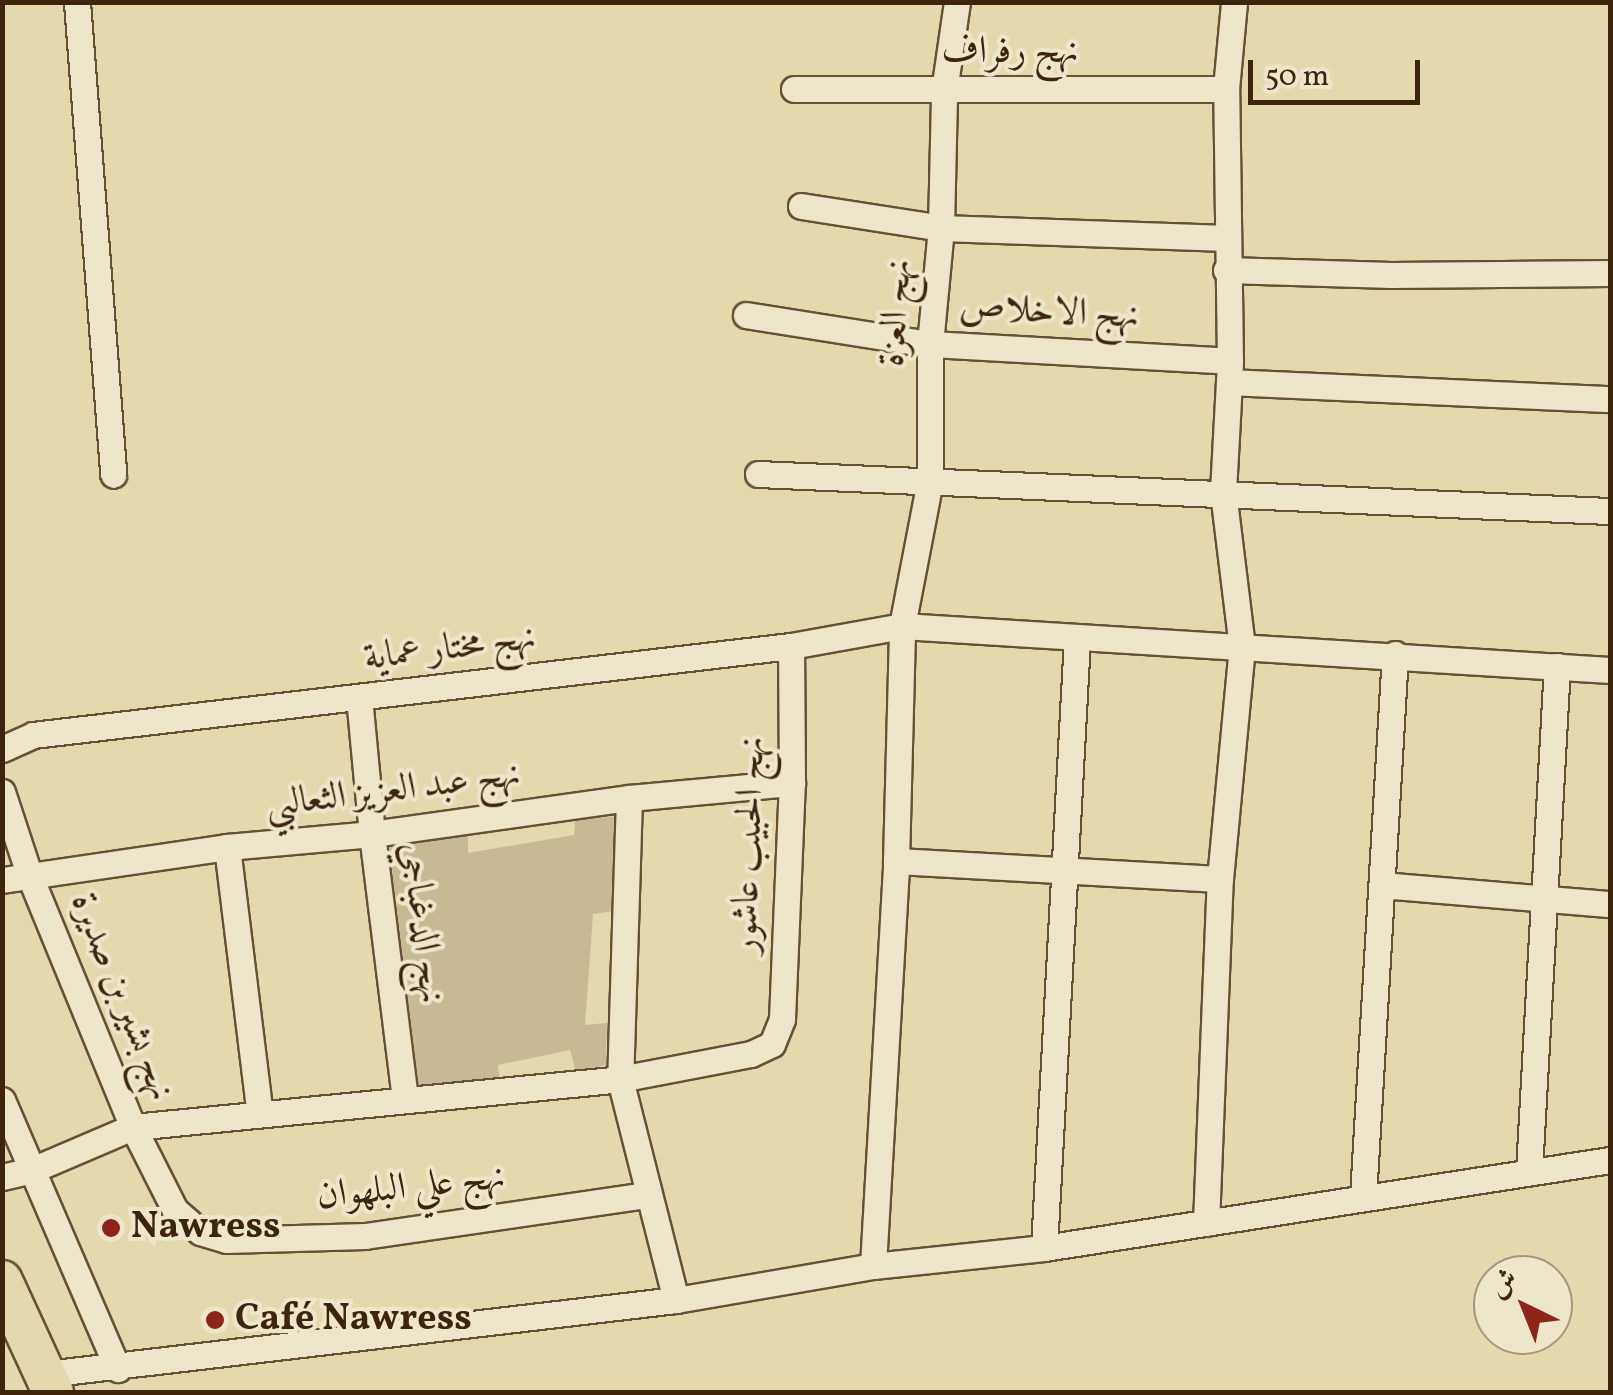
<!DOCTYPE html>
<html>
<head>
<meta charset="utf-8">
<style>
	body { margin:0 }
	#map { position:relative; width:1613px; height:1395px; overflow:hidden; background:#e4d8ad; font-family:Vollkorn,Amiri,serif }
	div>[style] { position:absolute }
	.green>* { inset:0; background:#c7b992 }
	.roads { filter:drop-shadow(2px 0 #665135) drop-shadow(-2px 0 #665135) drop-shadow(0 2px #665135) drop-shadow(0 -2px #665135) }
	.street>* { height:25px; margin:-12.5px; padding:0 12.5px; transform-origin:12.5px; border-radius:12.5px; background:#ede6ca }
	.primary>* { height:40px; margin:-20px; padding:0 20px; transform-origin:20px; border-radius:20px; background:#e4d8ad }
	.dots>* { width:28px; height:28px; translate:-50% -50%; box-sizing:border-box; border:5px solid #ede6ca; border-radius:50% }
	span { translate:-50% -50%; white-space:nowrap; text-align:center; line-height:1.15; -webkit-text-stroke:8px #ede6ca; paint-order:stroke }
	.street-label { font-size:38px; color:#3c240d }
	.poi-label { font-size:38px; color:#3c240d; font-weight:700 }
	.left { translate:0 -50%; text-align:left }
	.frame { position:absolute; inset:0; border:5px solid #3c240d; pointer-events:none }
	.north { position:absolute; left:1473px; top:1255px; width:100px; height:100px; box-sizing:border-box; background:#ede6ca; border:2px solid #a6987e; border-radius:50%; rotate:317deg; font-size:28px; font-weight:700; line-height:40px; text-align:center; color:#3c240d }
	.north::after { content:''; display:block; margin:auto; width:35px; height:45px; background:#8f2418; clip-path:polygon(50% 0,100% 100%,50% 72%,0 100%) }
	.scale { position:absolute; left:1248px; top:60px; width:172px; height:45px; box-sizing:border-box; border:5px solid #3c240d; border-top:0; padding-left:12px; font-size:30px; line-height:35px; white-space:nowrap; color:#3c240d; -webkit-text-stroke:8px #ede6ca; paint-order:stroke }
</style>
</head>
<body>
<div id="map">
	<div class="green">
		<i style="clip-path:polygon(619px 816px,614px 911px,593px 914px,585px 1025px,607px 1023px,606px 1065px,576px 1071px,570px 1050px,498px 1065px,500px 1082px,419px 1089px,389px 845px,468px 835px,468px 853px,574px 835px,575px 821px)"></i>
	</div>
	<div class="roads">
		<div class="street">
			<i style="left:77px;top:2px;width:474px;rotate:85.6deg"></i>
			<i style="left:794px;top:89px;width:432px"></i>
			<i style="left:801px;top:206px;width:142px;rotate:8.9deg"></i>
			<i style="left:941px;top:228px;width:286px;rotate:2deg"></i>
			<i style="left:1226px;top:270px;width:165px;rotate:1.7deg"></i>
			<i style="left:1391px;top:275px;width:219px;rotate:-0.5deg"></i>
			<i style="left:746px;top:315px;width:186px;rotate:9deg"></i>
			<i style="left:930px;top:344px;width:300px;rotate:3.2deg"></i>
			<i style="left:1229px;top:382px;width:381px;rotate:2.6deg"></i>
			<i style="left:758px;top:474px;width:853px;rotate:2.49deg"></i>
			<i style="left:359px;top:697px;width:138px;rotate:84.6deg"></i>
			<i style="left:372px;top:834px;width:266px;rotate:82.9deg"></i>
			<i style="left:2px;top:749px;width:34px;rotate:-24deg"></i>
			<i style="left:33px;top:735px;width:763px;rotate:-6.7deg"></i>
			<i style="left:791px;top:646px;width:113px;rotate:-10.2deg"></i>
			<i style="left:902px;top:626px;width:709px;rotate:3.56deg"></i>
			<i style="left:2px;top:792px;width:86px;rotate:71.8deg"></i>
			<i style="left:29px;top:874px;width:274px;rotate:67.7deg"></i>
			<i style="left:133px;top:1127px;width:93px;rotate:63.2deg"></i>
			<i style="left:175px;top:1210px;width:33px;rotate:41deg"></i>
			<i style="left:200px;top:1232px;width:27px;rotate:17deg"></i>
			<i style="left:226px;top:1240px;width:139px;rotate:-1.6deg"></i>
			<i style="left:365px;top:1236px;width:285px;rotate:-8.3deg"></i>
			<i style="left:629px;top:798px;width:281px;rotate:91.8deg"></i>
			<i style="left:620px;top:1079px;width:228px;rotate:75.8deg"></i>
			<i style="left:227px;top:847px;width:269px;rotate:83deg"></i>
			<i style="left:896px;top:861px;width:324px;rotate:3.2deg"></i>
			<i style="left:2px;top:880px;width:227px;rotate:-8.3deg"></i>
			<i style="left:227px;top:847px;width:146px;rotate:-5.1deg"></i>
			<i style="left:372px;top:834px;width:260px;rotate:-8deg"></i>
			<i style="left:629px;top:798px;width:164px;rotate:-5.3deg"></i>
			<i style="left:1382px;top:885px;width:229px;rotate:4.8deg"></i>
			<i style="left:2px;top:1100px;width:293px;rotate:66.7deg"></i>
			<i style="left:1529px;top:1171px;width:506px;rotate:-86.83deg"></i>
			<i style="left:2px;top:1177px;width:31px;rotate:-13deg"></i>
			<i style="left:32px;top:1170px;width:110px;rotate:-23.1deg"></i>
			<i style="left:133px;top:1127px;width:489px;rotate:-5.6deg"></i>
			<i style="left:620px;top:1079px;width:133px;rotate:-10.8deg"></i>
			<i style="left:751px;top:1054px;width:23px;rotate:-25deg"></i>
			<i style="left:772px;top:1044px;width:27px;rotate:-68deg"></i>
			<i style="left:782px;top:1019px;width:236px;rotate:-87.6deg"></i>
			<i style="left:792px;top:783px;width:137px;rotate:-90.4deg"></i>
			<i style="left:1363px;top:1197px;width:544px;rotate:-86.63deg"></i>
			<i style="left:1206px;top:1223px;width:344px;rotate:-87.7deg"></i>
			<i style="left:1220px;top:879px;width:233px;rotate:-84.6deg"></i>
			<i style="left:1242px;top:647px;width:156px;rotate:-97deg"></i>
			<i style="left:1223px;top:492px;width:131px;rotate:-86.9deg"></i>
			<i style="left:1230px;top:361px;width:272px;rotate:-90.8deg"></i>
			<i style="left:1226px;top:89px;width:87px;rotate:-84.7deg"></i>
			<i style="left:1044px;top:1248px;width:610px;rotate:-86.9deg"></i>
			<i style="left:873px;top:1266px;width:406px;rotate:-86.7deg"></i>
			<i style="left:896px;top:861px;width:235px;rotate:-88.5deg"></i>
			<i style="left:902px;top:626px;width:148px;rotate:-79.1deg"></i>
			<i style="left:930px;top:481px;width:137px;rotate:-90deg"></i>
			<i style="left:930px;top:344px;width:117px;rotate:-84.6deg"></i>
			<i style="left:941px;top:228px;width:137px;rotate:-88.7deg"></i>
			<i style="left:944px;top:91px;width:90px;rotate:-81.7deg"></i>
			<i style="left:46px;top:1374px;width:634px;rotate:-6.7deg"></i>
			<i style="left:676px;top:1300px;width:200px;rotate:-9.8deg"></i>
			<i style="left:873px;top:1266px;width:172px;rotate:-6deg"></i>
			<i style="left:1044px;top:1248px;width:573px;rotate:-8.84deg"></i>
		</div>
		<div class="primary">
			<i style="left:2px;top:1281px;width:122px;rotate:65.3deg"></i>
		</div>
	</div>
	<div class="dots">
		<i style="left:111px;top:1228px;background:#8f2418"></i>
		<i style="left:215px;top:1320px;background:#8f2418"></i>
	</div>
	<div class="street-label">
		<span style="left:1010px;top:53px">نهج رفراف</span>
		<span style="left:897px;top:313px;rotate:-86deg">نهج العزة</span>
		<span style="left:1049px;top:313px;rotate:3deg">نهج الاخلاص</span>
		<span style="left:450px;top:649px;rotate:-7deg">نهج مختار عماية</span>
		<span style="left:393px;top:791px;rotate:-7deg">نهج عبد العزيز الثعالبي</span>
		<span style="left:750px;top:845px;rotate:-88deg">نهج الحبيب عاشور</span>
		<span style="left:421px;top:923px;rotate:83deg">نهج الدغباجي</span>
		<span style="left:121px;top:997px;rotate:68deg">نهج بشير بن صديرة</span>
		<span style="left:411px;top:1188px;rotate:-6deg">نهج علي البلهوان</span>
	</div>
	<div class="poi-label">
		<span class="left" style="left:131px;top:1228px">Nawress</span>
		<span class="left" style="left:235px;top:1320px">Café Nawress</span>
	</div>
	<div class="frame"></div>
	<div class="north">ش</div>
	<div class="scale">50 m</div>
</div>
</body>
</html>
